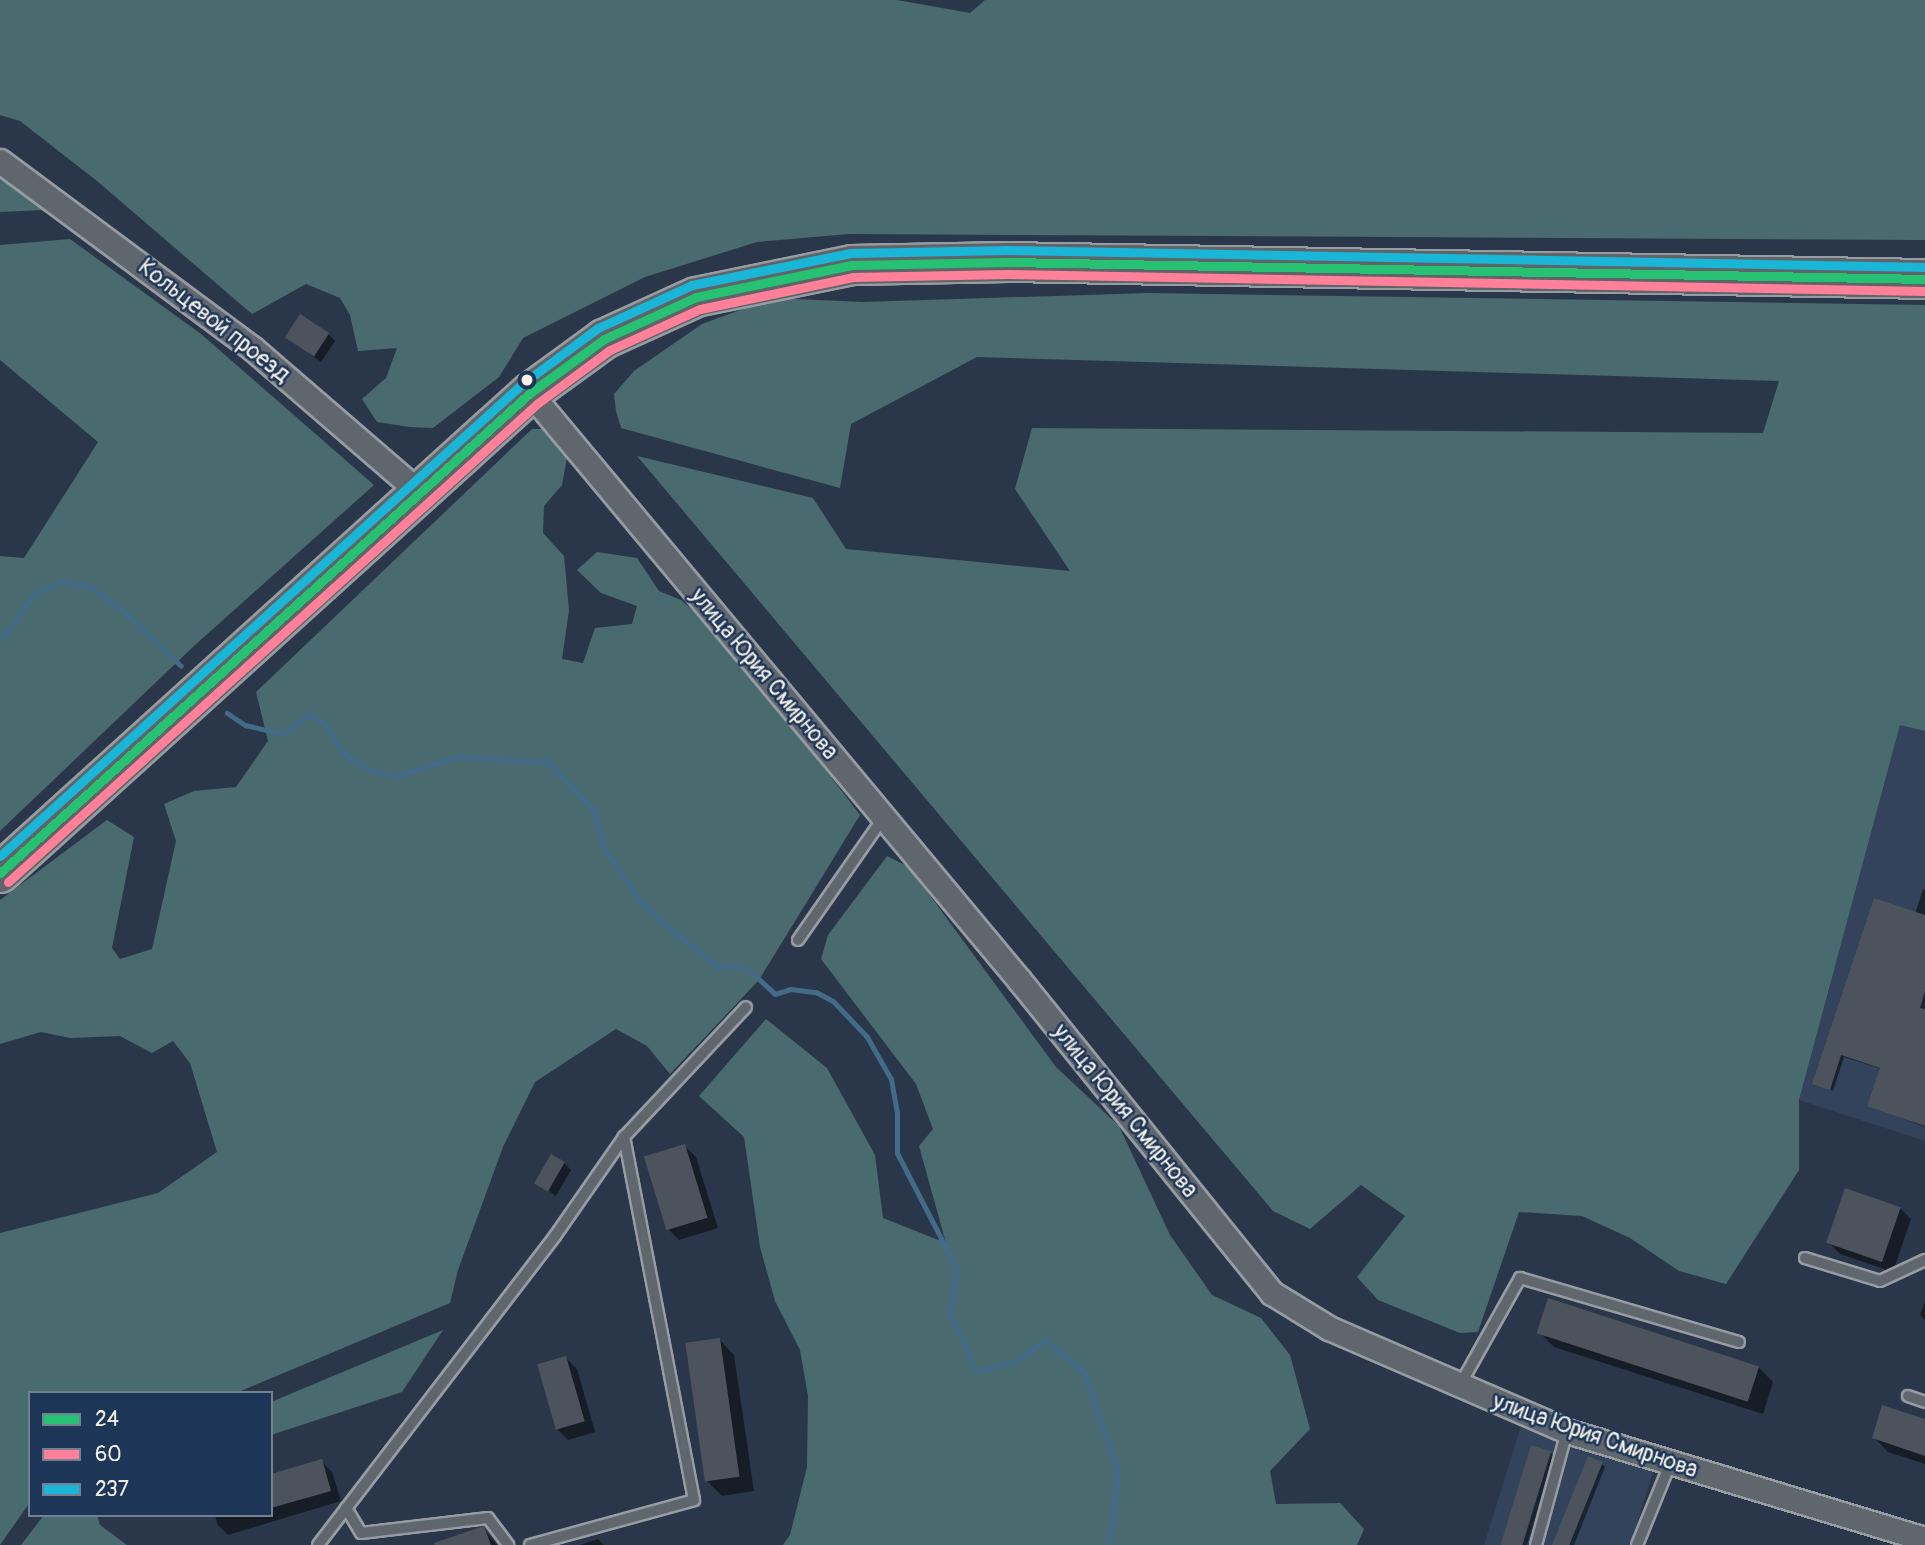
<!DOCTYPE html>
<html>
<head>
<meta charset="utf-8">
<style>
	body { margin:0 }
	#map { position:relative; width:1925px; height:1545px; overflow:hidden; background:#2a374a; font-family:Pangolin,sans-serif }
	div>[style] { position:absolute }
	.built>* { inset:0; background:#32435b }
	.green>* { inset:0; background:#496b6f }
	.shadow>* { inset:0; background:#0007 }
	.stream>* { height:5px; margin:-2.5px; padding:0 2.5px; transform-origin:2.5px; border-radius:2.5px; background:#436b87 }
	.building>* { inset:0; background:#4d535d; transform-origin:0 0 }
	.roads { filter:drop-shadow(2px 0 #979ca3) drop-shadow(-2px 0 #979ca3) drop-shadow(0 2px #979ca3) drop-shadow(0 -2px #979ca3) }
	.lane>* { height:10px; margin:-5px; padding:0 5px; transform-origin:5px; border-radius:5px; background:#60666e }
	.street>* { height:23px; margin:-11.5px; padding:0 11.5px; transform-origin:11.5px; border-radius:11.5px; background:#60666e }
	.highway>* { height:38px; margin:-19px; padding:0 19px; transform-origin:19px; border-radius:19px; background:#5e6468 }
	.bus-1>* { height:9px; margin:-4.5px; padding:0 4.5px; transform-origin:4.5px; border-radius:4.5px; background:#26c172 }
	.bus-2>* { height:9px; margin:-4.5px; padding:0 4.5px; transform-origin:4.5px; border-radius:4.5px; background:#ff8098 }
	.bus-3>* { height:9px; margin:-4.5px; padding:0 4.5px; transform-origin:4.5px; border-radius:4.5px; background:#1ab6d8 }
	.dots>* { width:19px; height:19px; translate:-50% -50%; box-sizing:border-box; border:4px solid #1d3557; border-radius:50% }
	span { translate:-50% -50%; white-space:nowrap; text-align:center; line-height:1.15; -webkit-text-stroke:5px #1d3557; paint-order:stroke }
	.street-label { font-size:23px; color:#f4f1e8 }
	.legend { position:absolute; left:28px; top:1391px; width:245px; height:126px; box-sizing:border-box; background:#1d3557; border:2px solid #738091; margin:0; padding:9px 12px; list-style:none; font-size:21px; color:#f4f1e8 }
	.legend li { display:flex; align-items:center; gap:14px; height:35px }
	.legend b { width:35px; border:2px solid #738091 }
</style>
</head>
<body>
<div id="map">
	<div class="built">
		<i style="clip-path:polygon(1900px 724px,1925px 731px,1925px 1141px,1799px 1100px)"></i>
		<i style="clip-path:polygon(1521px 1426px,1654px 1469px,1630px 1545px,1484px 1545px)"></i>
	</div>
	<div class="green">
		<i style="clip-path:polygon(0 0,897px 0,970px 13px,985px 0,1925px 0,1925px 240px,849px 234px,757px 242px,645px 277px,523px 338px,499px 377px,433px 428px,409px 427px,377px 422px,362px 399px,386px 378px,397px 348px,358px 351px,350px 315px,340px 298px,306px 284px,252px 314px,97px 181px,20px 121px,0 115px)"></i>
		<i style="clip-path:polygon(0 172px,7px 173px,44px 210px,0 212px)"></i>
		<i style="clip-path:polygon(70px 239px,201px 334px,374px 485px,195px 645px,0 831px,0 556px,24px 558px,98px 442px,0 360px,0 245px)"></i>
		<i style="clip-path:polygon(1148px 293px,1925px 305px,1925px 731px,1900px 725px,1799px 1100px,1799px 1170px,1726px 1284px,1679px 1271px,1630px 1238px,1582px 1216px,1519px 1212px,1478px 1332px,1460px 1333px,1378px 1300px,1357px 1277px,1405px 1216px,1361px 1185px,1310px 1229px,1273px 1211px,637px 456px,813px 498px,846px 549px,1070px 571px,1015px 489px,1032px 428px,1763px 433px,1779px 381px,977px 357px,851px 424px,840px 488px,621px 428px,616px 411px,614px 394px,634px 371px,702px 324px,773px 298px,863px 302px)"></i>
		<i style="clip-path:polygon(532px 429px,544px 429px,567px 458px,562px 485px,544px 506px,543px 533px,564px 556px,569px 610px,562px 659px,583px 663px,595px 628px,632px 624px,637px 606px,601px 593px,577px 570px,597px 552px,637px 558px,659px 591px,681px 600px,726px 639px,860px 815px,759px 980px,670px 1074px,647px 1046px,616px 1029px,535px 1082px,503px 1147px,458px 1270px,450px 1303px,236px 1393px,30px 1393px,30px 1502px,0 1545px,0 1233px,158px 1193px,217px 1152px,190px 1063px,173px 1041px,152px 1053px,120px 1036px,70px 1038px,41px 1032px,0 1044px,0 900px,107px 820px,134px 837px,112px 948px,120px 959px,152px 949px,176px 841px,164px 804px,194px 791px,236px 787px,268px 741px,256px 692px)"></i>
		<i style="clip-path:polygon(887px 856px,909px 867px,1056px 1067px,1119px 1126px,1170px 1235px,1212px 1295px,1261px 1318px,1290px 1355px,1310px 1429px,1270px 1471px,1276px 1504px,1340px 1503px,1364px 1529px,1357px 1545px,783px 1545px,790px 1535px,807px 1467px,808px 1396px,800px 1350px,775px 1301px,760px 1247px,744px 1137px,699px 1096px,766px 1019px,827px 1068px,875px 1155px,883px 1218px,946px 1243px,919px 1146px,933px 1129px,916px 1084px,821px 959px,828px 935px)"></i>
		<i style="clip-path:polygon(443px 1330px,402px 1392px,271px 1435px,271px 1402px)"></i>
		<i style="clip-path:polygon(44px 1515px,97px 1515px,100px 1525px,127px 1545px,21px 1545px)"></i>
	</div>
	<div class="shadow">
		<i style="clip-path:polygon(328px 334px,335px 341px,321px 362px,287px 337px)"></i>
		<i style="clip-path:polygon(1923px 889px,1925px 890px,1925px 1127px,1869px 1105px,1882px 1069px,1844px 1057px,1833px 1091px,1814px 1083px,1915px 914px)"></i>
		<i style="clip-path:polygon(685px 1146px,696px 1157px,718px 1228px,679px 1240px,668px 1229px)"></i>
		<i style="clip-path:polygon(564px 1163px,571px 1170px,556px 1196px,537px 1182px)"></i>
		<i style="clip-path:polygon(1900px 1208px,1911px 1219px,1893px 1272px,1840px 1254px,1829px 1243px)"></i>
		<i style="clip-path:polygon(1925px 1301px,1925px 1320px,1920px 1315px)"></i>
		<i style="clip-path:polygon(1539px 1332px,1758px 1367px,1773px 1382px,1763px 1414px,1554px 1347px)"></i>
		<i style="clip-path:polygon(720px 1340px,734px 1355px,754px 1491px,722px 1496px,707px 1481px)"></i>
		<i style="clip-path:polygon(566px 1358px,577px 1369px,595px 1432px,568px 1440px,557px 1429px)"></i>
		<i style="clip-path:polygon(1925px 1421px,1925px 1464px,1888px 1452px,1874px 1437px)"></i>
		<i style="clip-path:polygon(1550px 1452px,1553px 1455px,1527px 1545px,1502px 1545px)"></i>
		<i style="clip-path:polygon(321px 1461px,332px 1472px,341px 1501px,228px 1535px,217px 1524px,215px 1515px,271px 1515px,271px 1476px)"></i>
		<i style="clip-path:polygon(1602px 1464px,1605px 1467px,1574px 1545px,1554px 1545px)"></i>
		<i style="clip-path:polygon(484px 1529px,497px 1545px,461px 1545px)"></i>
		<i style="clip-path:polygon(598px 1539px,604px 1545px,580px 1545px)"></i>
	</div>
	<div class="stream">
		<i style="left:0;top:634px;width:4px;rotate:27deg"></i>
		<i style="left:4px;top:636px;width:53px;rotate:-54.2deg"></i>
		<i style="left:35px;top:593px;width:29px;rotate:-22deg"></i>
		<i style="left:62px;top:582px;width:28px;rotate:10deg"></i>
		<i style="left:90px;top:587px;width:44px;rotate:35.8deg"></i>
		<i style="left:126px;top:613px;width:76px;rotate:43.9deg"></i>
		<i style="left:227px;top:713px;width:22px;rotate:34deg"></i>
		<i style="left:245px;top:725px;width:40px;rotate:13deg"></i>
		<i style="left:284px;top:734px;width:32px;rotate:-39deg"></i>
		<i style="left:309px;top:714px;width:21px;rotate:35deg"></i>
		<i style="left:326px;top:726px;width:31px;rotate:58deg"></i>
		<i style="left:342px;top:752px;width:33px;rotate:33deg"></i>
		<i style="left:370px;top:770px;width:27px;rotate:13deg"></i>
		<i style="left:396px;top:776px;width:63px;rotate:-17.6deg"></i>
		<i style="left:456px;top:757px;width:92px;rotate:3.1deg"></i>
		<i style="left:548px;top:762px;width:65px;rotate:46.2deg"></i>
		<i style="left:593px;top:809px;width:41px;rotate:74.2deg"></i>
		<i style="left:604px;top:848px;width:68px;rotate:55.8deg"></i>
		<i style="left:642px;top:904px;width:39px;rotate:42deg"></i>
		<i style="left:671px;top:930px;width:58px;rotate:38deg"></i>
		<i style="left:717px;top:966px;width:30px;rotate:4deg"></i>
		<i style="left:747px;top:968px;width:38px;rotate:43deg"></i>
		<i style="left:775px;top:994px;width:16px;rotate:-18deg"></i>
		<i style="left:790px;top:989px;width:26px;rotate:7deg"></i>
		<i style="left:816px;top:992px;width:19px;rotate:28deg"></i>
		<i style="left:833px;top:1001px;width:50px;rotate:46.6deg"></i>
		<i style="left:867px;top:1037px;width:48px;rotate:60.3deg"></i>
		<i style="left:891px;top:1079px;width:35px;rotate:80deg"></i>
		<i style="left:897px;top:1113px;width:40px;rotate:90deg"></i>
		<i style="left:897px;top:1153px;width:131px;rotate:62.7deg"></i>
		<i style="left:957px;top:1269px;width:45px;rotate:99deg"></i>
		<i style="left:950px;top:1313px;width:64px;rotate:65.9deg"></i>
		<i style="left:976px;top:1371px;width:41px;rotate:-14deg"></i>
		<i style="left:1016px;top:1361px;width:36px;rotate:-36deg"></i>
		<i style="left:1045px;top:1340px;width:50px;rotate:39.4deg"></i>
		<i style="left:1084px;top:1372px;width:105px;rotate:71deg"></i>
		<i style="left:1118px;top:1471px;width:75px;rotate:96.9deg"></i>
	</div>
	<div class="building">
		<i style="left:300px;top:314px;width:35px;height:28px;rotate:33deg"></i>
		<i style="clip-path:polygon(1874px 898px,1925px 915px,1925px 991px,1920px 1008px,1925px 1009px,1925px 1126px,1867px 1106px,1880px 1068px,1841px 1055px,1830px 1090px,1812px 1084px)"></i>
		<i style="left:685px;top:1144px;width:77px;height:43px;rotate:73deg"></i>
		<i style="left:551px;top:1154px;width:16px;height:34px;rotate:30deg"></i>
		<i style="left:1845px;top:1188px;width:59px;height:58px;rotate:19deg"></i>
		<i style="left:1548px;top:1298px;width:222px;height:37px;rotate:18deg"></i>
		<i style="left:720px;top:1338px;width:140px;height:35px;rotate:82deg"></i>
		<i style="left:566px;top:1356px;width:68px;height:30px;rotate:74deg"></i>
		<i style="clip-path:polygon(1882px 1405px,1925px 1419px,1925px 1456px,1872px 1438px)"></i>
		<i style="left:1531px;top:1445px;width:21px;height:104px;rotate:17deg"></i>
		<i style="left:1588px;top:1456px;width:16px;height:96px;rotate:22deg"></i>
		<i style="clip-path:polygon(322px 1459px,331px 1491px,271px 1508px,271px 1474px)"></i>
		<i style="clip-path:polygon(484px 1526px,491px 1545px,435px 1545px,434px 1543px)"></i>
	</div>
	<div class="roads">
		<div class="lane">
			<i style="left:798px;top:940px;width:149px;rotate:-55.1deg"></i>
			<i style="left:1805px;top:1258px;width:78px;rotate:17deg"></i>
			<i style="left:1880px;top:1281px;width:50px;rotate:-25deg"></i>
			<i style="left:1460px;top:1385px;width:123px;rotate:-60.7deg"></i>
			<i style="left:1520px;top:1278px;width:228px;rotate:16.3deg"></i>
			<i style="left:1908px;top:1396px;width:18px;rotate:19deg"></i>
			<i style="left:346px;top:1508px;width:29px;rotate:59deg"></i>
			<i style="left:361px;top:1533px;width:128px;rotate:-6.7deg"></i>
			<i style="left:488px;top:1518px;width:34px;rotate:53deg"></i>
			<i style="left:318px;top:1545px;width:389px;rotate:-52.5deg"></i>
			<i style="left:555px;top:1236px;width:121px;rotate:-55.1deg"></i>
			<i style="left:624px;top:1137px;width:178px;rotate:-46.8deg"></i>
			<i style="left:530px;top:1545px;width:170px;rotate:-15.3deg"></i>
			<i style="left:694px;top:1500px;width:370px;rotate:-100.9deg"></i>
			<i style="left:1536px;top:1545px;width:118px;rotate:-74.8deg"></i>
			<i style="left:1637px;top:1545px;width:87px;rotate:-67.8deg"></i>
		</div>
		<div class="street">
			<i style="left:0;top:161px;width:314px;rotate:36.6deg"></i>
			<i style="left:252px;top:348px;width:222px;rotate:40.8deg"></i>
			<i style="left:530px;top:393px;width:765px;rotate:50.19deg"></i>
			<i style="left:1020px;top:981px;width:401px;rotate:51.1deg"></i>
			<i style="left:1272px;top:1293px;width:67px;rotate:31.6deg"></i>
			<i style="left:1329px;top:1328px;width:259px;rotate:23.4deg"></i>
			<i style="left:1567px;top:1431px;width:374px;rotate:16.8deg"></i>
		</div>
		<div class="highway">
			<i style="left:0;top:873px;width:715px;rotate:-42.17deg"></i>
			<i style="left:530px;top:393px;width:92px;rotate:-36.1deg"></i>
			<i style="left:604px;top:339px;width:101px;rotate:-24.5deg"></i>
			<i style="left:696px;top:297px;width:159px;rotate:-11.6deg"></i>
			<i style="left:852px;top:265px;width:156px;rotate:-1.1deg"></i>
			<i style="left:1008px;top:262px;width:917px;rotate:1.06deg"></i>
		</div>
	</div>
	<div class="bus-1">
		<i style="left:0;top:873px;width:715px;rotate:-42.17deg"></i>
		<i style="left:530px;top:393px;width:92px;rotate:-36.1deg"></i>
		<i style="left:604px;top:339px;width:101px;rotate:-24.5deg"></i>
		<i style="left:696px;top:297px;width:159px;rotate:-11.6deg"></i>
		<i style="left:852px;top:265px;width:156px;rotate:-1.1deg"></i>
		<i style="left:1008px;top:262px;width:917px;rotate:1.06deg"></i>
	</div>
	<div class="bus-2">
		<i style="left:8px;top:882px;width:714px;rotate:-42.11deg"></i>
		<i style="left:538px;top:403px;width:89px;rotate:-36.4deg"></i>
		<i style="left:610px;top:350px;width:99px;rotate:-24.5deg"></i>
		<i style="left:700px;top:309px;width:156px;rotate:-11.8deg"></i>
		<i style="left:853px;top:277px;width:155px;rotate:-1.1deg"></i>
		<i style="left:1008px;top:274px;width:917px;rotate:1.06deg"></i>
	</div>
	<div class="bus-3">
		<i style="left:0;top:856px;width:704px;rotate:-42.12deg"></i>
		<i style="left:522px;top:384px;width:94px;rotate:-36.4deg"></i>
		<i style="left:598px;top:328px;width:103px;rotate:-24.6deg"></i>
		<i style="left:692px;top:285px;width:162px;rotate:-11.4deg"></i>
		<i style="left:851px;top:253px;width:157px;rotate:-1.1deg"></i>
		<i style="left:1008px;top:250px;width:917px;rotate:1.06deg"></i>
	</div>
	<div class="dots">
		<i style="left:527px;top:380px;background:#f4f1e8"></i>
	</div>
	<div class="street-label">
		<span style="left:214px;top:321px;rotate:38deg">Кольцевой проезд</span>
		<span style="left:764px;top:674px;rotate:50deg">улица Юрия Смирнова</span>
		<span style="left:1125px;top:1111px;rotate:51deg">улица Юрия Смирнова</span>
		<span style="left:1595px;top:1436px;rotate:19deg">улица Юрия Смирнова</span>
	</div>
	<ul class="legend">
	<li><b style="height:9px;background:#26c172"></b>24</li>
	<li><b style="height:9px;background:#ff8098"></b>60</li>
	<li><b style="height:9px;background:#1ab6d8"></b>237</li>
	</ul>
</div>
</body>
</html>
